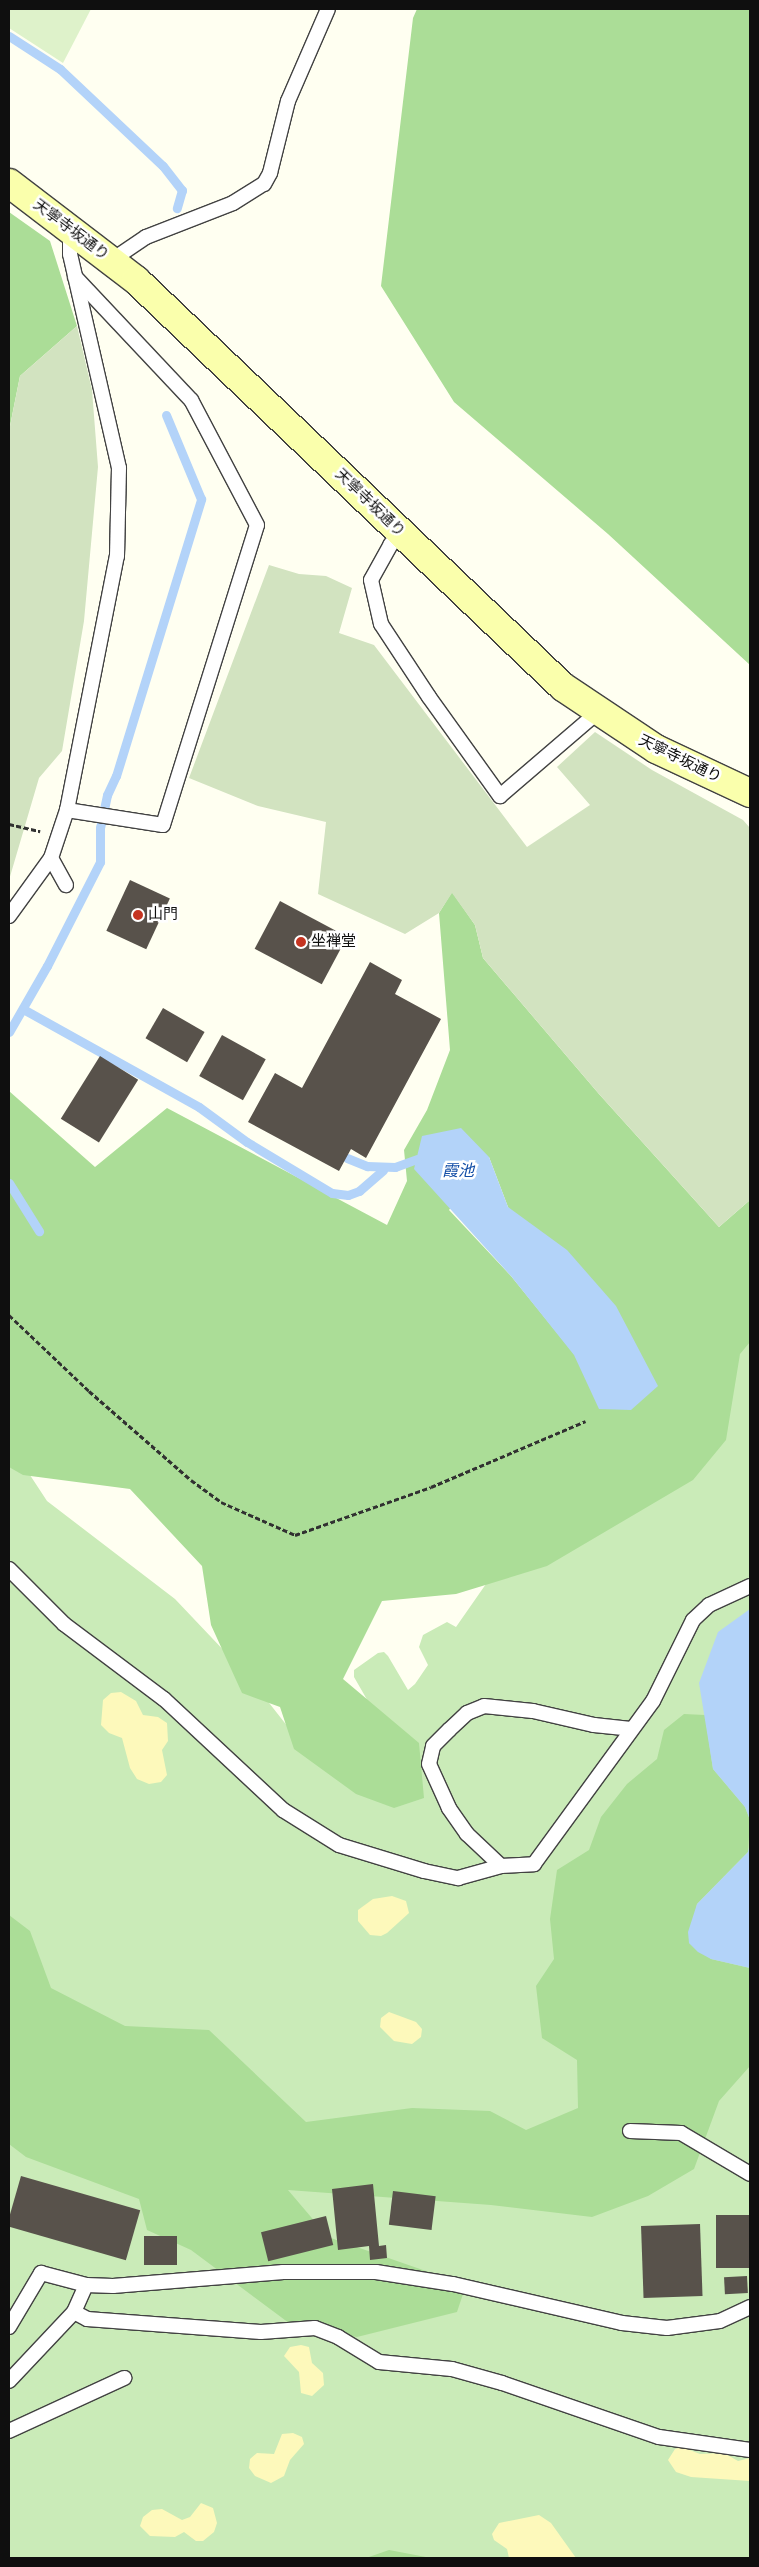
<!DOCTYPE html>
<html>
<head>
<meta charset="utf-8">
<style>
	body { margin:0 }
	#map { position:relative; width:759px; height:2567px; overflow:hidden; background:#fffff1; font-family:Spectral,"Noto Sans JP",serif }
	div>[style] { position:absolute }
	.green>* { inset:0; background:#caebb8 }
	.forest>* { inset:0; background:#abdd97 }
	.sand>* { inset:0; background:#fdf9bb }
	.cemetery>* { inset:0; background:#d2e3c0 }
	.pitch>* { inset:0; background:#def2ca }
	.water>* { inset:0; background:#b3d3f9 }
	.stream>* { height:9px; margin:-4.5px; padding:0 4.5px; transform-origin:4.5px; border-radius:4.5px; background:#b3d3f9 }
	.building>* { inset:0; background:#58524b; transform-origin:0 0 }
	.path>* { height:3px; margin-top:-1.5px; transform-origin:0; background:repeating-linear-gradient(90deg,#313131 0 5px,transparent 0 7.5px) }
	.roads { filter:drop-shadow(1px 0 #424242) drop-shadow(-1px 0 #424242) drop-shadow(0 1px #424242) drop-shadow(0 -1px #424242) }
	.lane>* { height:14px; margin:-7px; padding:0 7px; transform-origin:7px; border-radius:7px; background:#fff }
	.secondary>* { height:28px; margin:-14px; padding:0 14px; transform-origin:14px; border-radius:14px; background:#faffac }
	.dots>* { width:14px; height:14px; translate:-50% -50%; box-sizing:border-box; border:2px solid #fff; border-radius:50% }
	span { translate:-50% -50%; white-space:nowrap; text-align:center; line-height:1.15; -webkit-text-stroke:5px #fff; paint-order:stroke }
	.street-label { font-size:15px; color:#0f0f0f }
	.poi-label { font-size:15px; color:#0f0f0f }
	.left { translate:0 -50%; text-align:left }
	.water-label { font-size:16px; color:#124da6; font-style:italic }
	.frame { position:absolute; inset:0; border:10px solid #0f0f0f; pointer-events:none }
</style>
</head>
<body>
<div id="map">
	<div class="green">
		<i style="clip-path:polygon(750px 1277px,750px 2558px,9px 2558px,9px 1443px,47px 1501px,175px 1599px,248px 1676px,299px 1741px,377px 1717px,354px 1677px,354px 1670px,378px 1653px,384px 1652px,388px 1656px,408px 1690px,415px 1684px,428px 1665px,419px 1647px,423px 1635px,447px 1622px,456px 1627px,511px 1548px)"></i>
	</div>
	<div class="forest">
		<i style="clip-path:polygon(417px 9px,750px 9px,750px 665px,608px 534px,454px 402px,381px 286px,413px 18px)"></i>
		<i style="clip-path:polygon(9px 212px,50px 241px,77px 326px,20px 376px,9px 431px)"></i>
		<i style="clip-path:polygon(evenodd,452px 892px,475px 925px,483px 958px,599px 1094px,719px 1227px,750px 1200px,750px 1342px,740px 1354px,726px 1440px,693px 1480px,547px 1566px,456px 1594px,382px 1601px,343px 1679px,419px 1743px,424px 1798px,394px 1808px,356px 1794px,294px 1749px,280px 1707px,242px 1693px,211px 1625px,202px 1566px,130px 1489px,23px 1475px,9px 1467px,9px 1091px,95px 1167px,167px 1108px,387px 1225px,407px 1181px,404px 1150px,427px 1110px,450px 1050px,439px 913px,452px 892px,489px 1157px,508px 1207px,599px 1408px,575px 1355px,511px 1276px,449px 1210px,489px 1157px)"></i>
		<i style="clip-path:polygon(684px 1714px,705px 1715px,713px 1769px,745px 1807px,750px 1820px,748px 1852px,697px 1904px,689px 1943px,711px 1959px,750px 1968px,750px 2066px,719px 2101px,694px 2169px,648px 2196px,592px 2217px,491px 2205px,288px 2190px,328px 2237px,466px 2285px,457px 2312px,357px 2337px,293px 2326px,191px 2250px,147px 2230px,139px 2199px,26px 2157px,9px 2144px,9px 1915px,30px 1931px,51px 1988px,125px 2026px,209px 2030px,306px 2122px,412px 2108px,490px 2111px,526px 2130px,578px 2108px,577px 2060px,542px 2038px,536px 1986px,554px 1959px,550px 1919px,557px 1870px,589px 1850px,601px 1817px,627px 1784px,657px 1759px,664px 1730px)"></i>
		<i style="clip-path:polygon(389px 2550px,431px 2558px,366px 2558px)"></i>
	</div>
	<div class="sand">
		<i style="clip-path:polygon(121px 1692px,136px 1701px,143px 1715px,158px 1717px,167px 1723px,168px 1741px,162px 1750px,167px 1775px,161px 1782px,149px 1784px,137px 1779px,130px 1768px,122px 1738px,109px 1733px,101px 1725px,103px 1700px,111px 1693px)"></i>
		<i style="clip-path:polygon(392px 1896px,406px 1901px,409px 1913px,387px 1933px,381px 1936px,370px 1935px,358px 1921px,358px 1910px,373px 1899px)"></i>
		<i style="clip-path:polygon(389px 2012px,416px 2022px,422px 2029px,421px 2037px,412px 2044px,394px 2041px,380px 2027px,381px 2018px)"></i>
		<i style="clip-path:polygon(301px 2345px,309px 2347px,312px 2363px,323px 2373px,324px 2385px,312px 2396px,301px 2393px,299px 2372px,284px 2356px,290px 2347px)"></i>
		<i style="clip-path:polygon(293px 2433px,302px 2437px,304px 2444px,290px 2460px,284px 2476px,271px 2483px,255px 2476px,249px 2468px,250px 2459px,257px 2453px,274px 2454px,282px 2434px)"></i>
		<i style="clip-path:polygon(682px 2447px,700px 2454px,724px 2453px,738px 2461px,750px 2458px,750px 2481px,691px 2477px,676px 2472px,668px 2460px,675px 2449px)"></i>
		<i style="clip-path:polygon(201px 2503px,213px 2508px,217px 2523px,214px 2532px,203px 2541px,196px 2541px,184px 2532px,175px 2537px,150px 2536px,140px 2526px,143px 2517px,152px 2510px,162px 2509px,182px 2520px,190px 2517px)"></i>
		<i style="clip-path:polygon(539px 2515px,551px 2523px,576px 2558px,509px 2558px,507px 2549px,494px 2540px,492px 2534px,499px 2523px)"></i>
	</div>
	<div class="cemetery">
		<i style="clip-path:polygon(77px 326px,92px 390px,98px 467px,84px 621px,62px 751px,39px 778px,9px 880px,9px 431px,20px 376px)"></i>
		<i style="clip-path:polygon(269px 565px,299px 574px,326px 576px,352px 588px,339px 633px,374px 645px,527px 847px,590px 805px,557px 767px,595px 732px,652px 770px,743px 820px,750px 828px,750px 1200px,719px 1227px,599px 1094px,483px 958px,475px 925px,452px 893px,439px 913px,405px 934px,318px 894px,326px 822px,258px 806px,189px 778px)"></i>
	</div>
	<div class="pitch">
		<i style="clip-path:polygon(9px 9px,91px 9px,63px 63px,9px 28px)"></i>
	</div>
	<div class="water">
		<i style="clip-path:polygon(461px 1128px,489px 1157px,508px 1207px,567px 1250px,616px 1306px,658px 1386px,631px 1410px,599px 1409px,574px 1355px,511px 1276px,414px 1169px,422px 1136px)"></i>
		<i style="clip-path:polygon(750px 1609px,750px 1820px,745px 1807px,713px 1769px,699px 1683px,718px 1632px)"></i>
		<i style="clip-path:polygon(750px 1843px,750px 1968px,711px 1959px,698px 1952px,689px 1943px,688px 1932px,697px 1904px,748px 1852px)"></i>
	</div>
	<div class="stream">
		<i style="left:9px;top:36px;width:61px;rotate:32.9deg"></i>
		<i style="left:60px;top:69px;width:141px;rotate:43.3deg"></i>
		<i style="left:163px;top:166px;width:31px;rotate:52deg"></i>
		<i style="left:182px;top:190px;width:19px;rotate:106deg"></i>
		<i style="left:23px;top:1009px;width:201px;rotate:29.1deg"></i>
		<i style="left:199px;top:1107px;width:59px;rotate:36.1deg"></i>
		<i style="left:247px;top:1142px;width:99px;rotate:31deg"></i>
		<i style="left:332px;top:1193px;width:16px;rotate:7deg"></i>
		<i style="left:348px;top:1195px;width:12px;rotate:-20deg"></i>
		<i style="left:359px;top:1191px;width:32px;rotate:-41deg"></i>
		<i style="left:9px;top:1032px;width:76px;rotate:-60.1deg"></i>
		<i style="left:47px;top:966px;width:117px;rotate:-63deg"></i>
		<i style="left:100px;top:862px;width:34px;rotate:-90deg"></i>
		<i style="left:100px;top:828px;width:34px;rotate:-78deg"></i>
		<i style="left:107px;top:795px;width:21px;rotate:-65deg"></i>
		<i style="left:116px;top:776px;width:290px;rotate:-72.9deg"></i>
		<i style="left:201px;top:499px;width:91px;rotate:-112.6deg"></i>
		<i style="left:347px;top:1158px;width:22px;rotate:22deg"></i>
		<i style="left:367px;top:1166px;width:28px;rotate:2deg"></i>
		<i style="left:395px;top:1167px;width:23px;rotate:-20deg"></i>
		<i style="left:9px;top:1183px;width:57px;rotate:58deg"></i>
	</div>
	<div class="building">
		<i style="left:130px;top:880px;width:44px;height:56px;rotate:25deg"></i>
		<i style="left:280px;top:901px;width:76px;height:54px;rotate:28deg"></i>
		<i style="clip-path:polygon(370px 962px,402px 980px,395px 994px,441px 1019px,366px 1158px,351px 1149px,339px 1171px,248px 1122px,275px 1073px,302px 1088px)"></i>
		<i style="left:163px;top:1008px;width:48px;height:35px;rotate:30deg"></i>
		<i style="left:222px;top:1035px;width:50px;height:47px;rotate:29deg"></i>
		<i style="left:100px;top:1056px;width:45px;height:74px;rotate:32deg"></i>
		<i style="left:21px;top:2176px;width:124px;height:52px;rotate:16deg"></i>
		<i style="clip-path:polygon(373px 2184px,379px 2246px,386px 2245px,387px 2258px,370px 2260px,369px 2246px,338px 2250px,332px 2189px)"></i>
		<i style="left:393px;top:2191px;width:43px;height:34px;rotate:7deg"></i>
		<i style="left:750px;top:2215px;width:53px;height:34px;rotate:90deg"></i>
		<i style="left:326px;top:2216px;width:30px;height:67px;rotate:76deg"></i>
		<i style="left:700px;top:2224px;width:72px;height:59px;rotate:88deg"></i>
		<i style="left:144px;top:2236px;width:33px;height:29px"></i>
		<i style="left:747px;top:2276px;width:17px;height:23px;rotate:87deg"></i>
	</div>
	<div class="path">
		<i style="left:9px;top:824px;width:32px;rotate:13deg"></i>
		<i style="left:9px;top:1315px;width:110px;rotate:43.5deg"></i>
		<i style="left:89px;top:1391px;width:135px;rotate:41.1deg"></i>
		<i style="left:191px;top:1480px;width:37px;rotate:36deg"></i>
		<i style="left:221px;top:1502px;width:81px;rotate:24deg"></i>
		<i style="left:295px;top:1535px;width:144px;rotate:-19.4deg"></i>
		<i style="left:431px;top:1487px;width:168px;rotate:-23.1deg"></i>
	</div>
	<div class="roads">
		<div class="lane">
			<i style="left:112px;top:260px;width:41px;rotate:-34.1deg"></i>
			<i style="left:146px;top:237px;width:93px;rotate:-21.3deg"></i>
			<i style="left:233px;top:203px;width:36px;rotate:-32deg"></i>
			<i style="left:264px;top:184px;width:13px;rotate:-61deg"></i>
			<i style="left:270px;top:173px;width:74px;rotate:-76deg"></i>
			<i style="left:288px;top:101px;width:100px;rotate:-66.5deg"></i>
			<i style="left:402px;top:533px;width:16px;rotate:135deg"></i>
			<i style="left:391px;top:544px;width:41px;rotate:119.1deg"></i>
			<i style="left:371px;top:580px;width:45px;rotate:77.2deg"></i>
			<i style="left:381px;top:624px;width:87px;rotate:56.7deg"></i>
			<i style="left:429px;top:697px;width:122px;rotate:54.4deg"></i>
			<i style="left:500px;top:796px;width:129px;rotate:-40.6deg"></i>
			<i style="left:67px;top:810px;width:97px;rotate:8.9deg"></i>
			<i style="left:163px;top:825px;width:314px;rotate:-72.6deg"></i>
			<i style="left:257px;top:525px;width:141px;rotate:-117.8deg"></i>
			<i style="left:191px;top:400px;width:169px;rotate:-133.3deg"></i>
			<i style="left:51px;top:858px;width:31px;rotate:61deg"></i>
			<i style="left:9px;top:916px;width:72px;rotate:-54.1deg"></i>
			<i style="left:51px;top:858px;width:51px;rotate:-71.6deg"></i>
			<i style="left:67px;top:810px;width:259px;rotate:-78.9deg"></i>
			<i style="left:117px;top:556px;width:88px;rotate:-88.7deg"></i>
			<i style="left:119px;top:468px;width:220px;rotate:-102.9deg"></i>
			<i style="left:70px;top:254px;width:25px;rotate:-90deg"></i>
			<i style="left:9px;top:1569px;width:78px;rotate:45deg"></i>
			<i style="left:64px;top:1624px;width:125px;rotate:36.9deg"></i>
			<i style="left:164px;top:1699px;width:163px;rotate:43deg"></i>
			<i style="left:283px;top:1810px;width:66px;rotate:32deg"></i>
			<i style="left:339px;top:1845px;width:89px;rotate:17deg"></i>
			<i style="left:424px;top:1871px;width:35px;rotate:12deg"></i>
			<i style="left:458px;top:1878px;width:45px;rotate:-15.6deg"></i>
			<i style="left:501px;top:1866px;width:33px;rotate:-3deg"></i>
			<i style="left:534px;top:1864px;width:202px;rotate:-53.9deg"></i>
			<i style="left:653px;top:1701px;width:90px;rotate:-63.7deg"></i>
			<i style="left:693px;top:1620px;width:22px;rotate:-43deg"></i>
			<i style="left:709px;top:1605px;width:45px;rotate:-24.9deg"></i>
			<i style="left:501px;top:1866px;width:47px;rotate:-136.7deg"></i>
			<i style="left:467px;top:1834px;width:32px;rotate:-125deg"></i>
			<i style="left:449px;top:1808px;width:48px;rotate:-114.4deg"></i>
			<i style="left:429px;top:1764px;width:18px;rotate:-77deg"></i>
			<i style="left:433px;top:1746px;width:23px;rotate:-45deg"></i>
			<i style="left:449px;top:1730px;width:25px;rotate:-43deg"></i>
			<i style="left:467px;top:1713px;width:18px;rotate:-22deg"></i>
			<i style="left:484px;top:1706px;width:49px;rotate:5.8deg"></i>
			<i style="left:533px;top:1711px;width:63px;rotate:12.9deg"></i>
			<i style="left:594px;top:1725px;width:37px;rotate:6deg"></i>
			<i style="left:630px;top:2131px;width:51px;rotate:2.2deg"></i>
			<i style="left:681px;top:2133px;width:80px;rotate:30.7deg"></i>
			<i style="left:86px;top:2285px;width:30px;rotate:114deg"></i>
			<i style="left:74px;top:2312px;width:15px;rotate:28deg"></i>
			<i style="left:87px;top:2319px;width:174px;rotate:4.3deg"></i>
			<i style="left:261px;top:2332px;width:54px;rotate:-4.2deg"></i>
			<i style="left:315px;top:2328px;width:25px;rotate:21deg"></i>
			<i style="left:338px;top:2337px;width:48px;rotate:31.4deg"></i>
			<i style="left:379px;top:2362px;width:73px;rotate:5.5deg"></i>
			<i style="left:452px;top:2369px;width:52px;rotate:15.6deg"></i>
			<i style="left:502px;top:2383px;width:166px;rotate:19deg"></i>
			<i style="left:659px;top:2437px;width:92px;rotate:8.1deg"></i>
			<i style="left:9px;top:2327px;width:63px;rotate:-59.3deg"></i>
			<i style="left:41px;top:2273px;width:47px;rotate:14.9deg"></i>
			<i style="left:86px;top:2285px;width:27px;rotate:2deg"></i>
			<i style="left:113px;top:2286px;width:171px;rotate:-4.7deg"></i>
			<i style="left:283px;top:2272px;width:93px"></i>
			<i style="left:376px;top:2272px;width:78px;rotate:8.9deg"></i>
			<i style="left:453px;top:2284px;width:173px;rotate:13deg"></i>
			<i style="left:622px;top:2323px;width:45px;rotate:6.3deg"></i>
			<i style="left:667px;top:2328px;width:53px;rotate:-7.5deg"></i>
			<i style="left:720px;top:2321px;width:33px;rotate:-25deg"></i>
			<i style="left:9px;top:2381px;width:95px;rotate:-46.7deg"></i>
			<i style="left:9px;top:2431px;width:127px;rotate:-24.7deg"></i>
		</div>
		<div class="secondary">
			<i style="left:9px;top:183px;width:160px;rotate:37.4deg"></i>
			<i style="left:136px;top:280px;width:590px;rotate:43.63deg"></i>
			<i style="left:563px;top:687px;width:112px;rotate:33.7deg"></i>
			<i style="left:656px;top:749px;width:104px;rotate:25.1deg"></i>
		</div>
	</div>
	<div class="dots">
		<i style="left:138px;top:915px;background:#c53421"></i>
		<i style="left:301px;top:942px;background:#c53421"></i>
	</div>
	<div class="street-label">
		<span style="left:71px;top:230px;rotate:37deg">天寧寺坂通り</span>
		<span style="left:370px;top:503px;rotate:44deg">天寧寺坂通り</span>
		<span style="left:680px;top:759px;rotate:26deg">天寧寺坂通り</span>
	</div>
	<div class="poi-label">
		<span class="left" style="left:148px;top:915px">山門</span>
		<span class="left" style="left:311px;top:942px">坐禅堂</span>
	</div>
	<div class="water-label">
		<span style="left:458px;top:1171px">霞池</span>
	</div>
	<div class="frame"></div>
</div>
</body>
</html>
